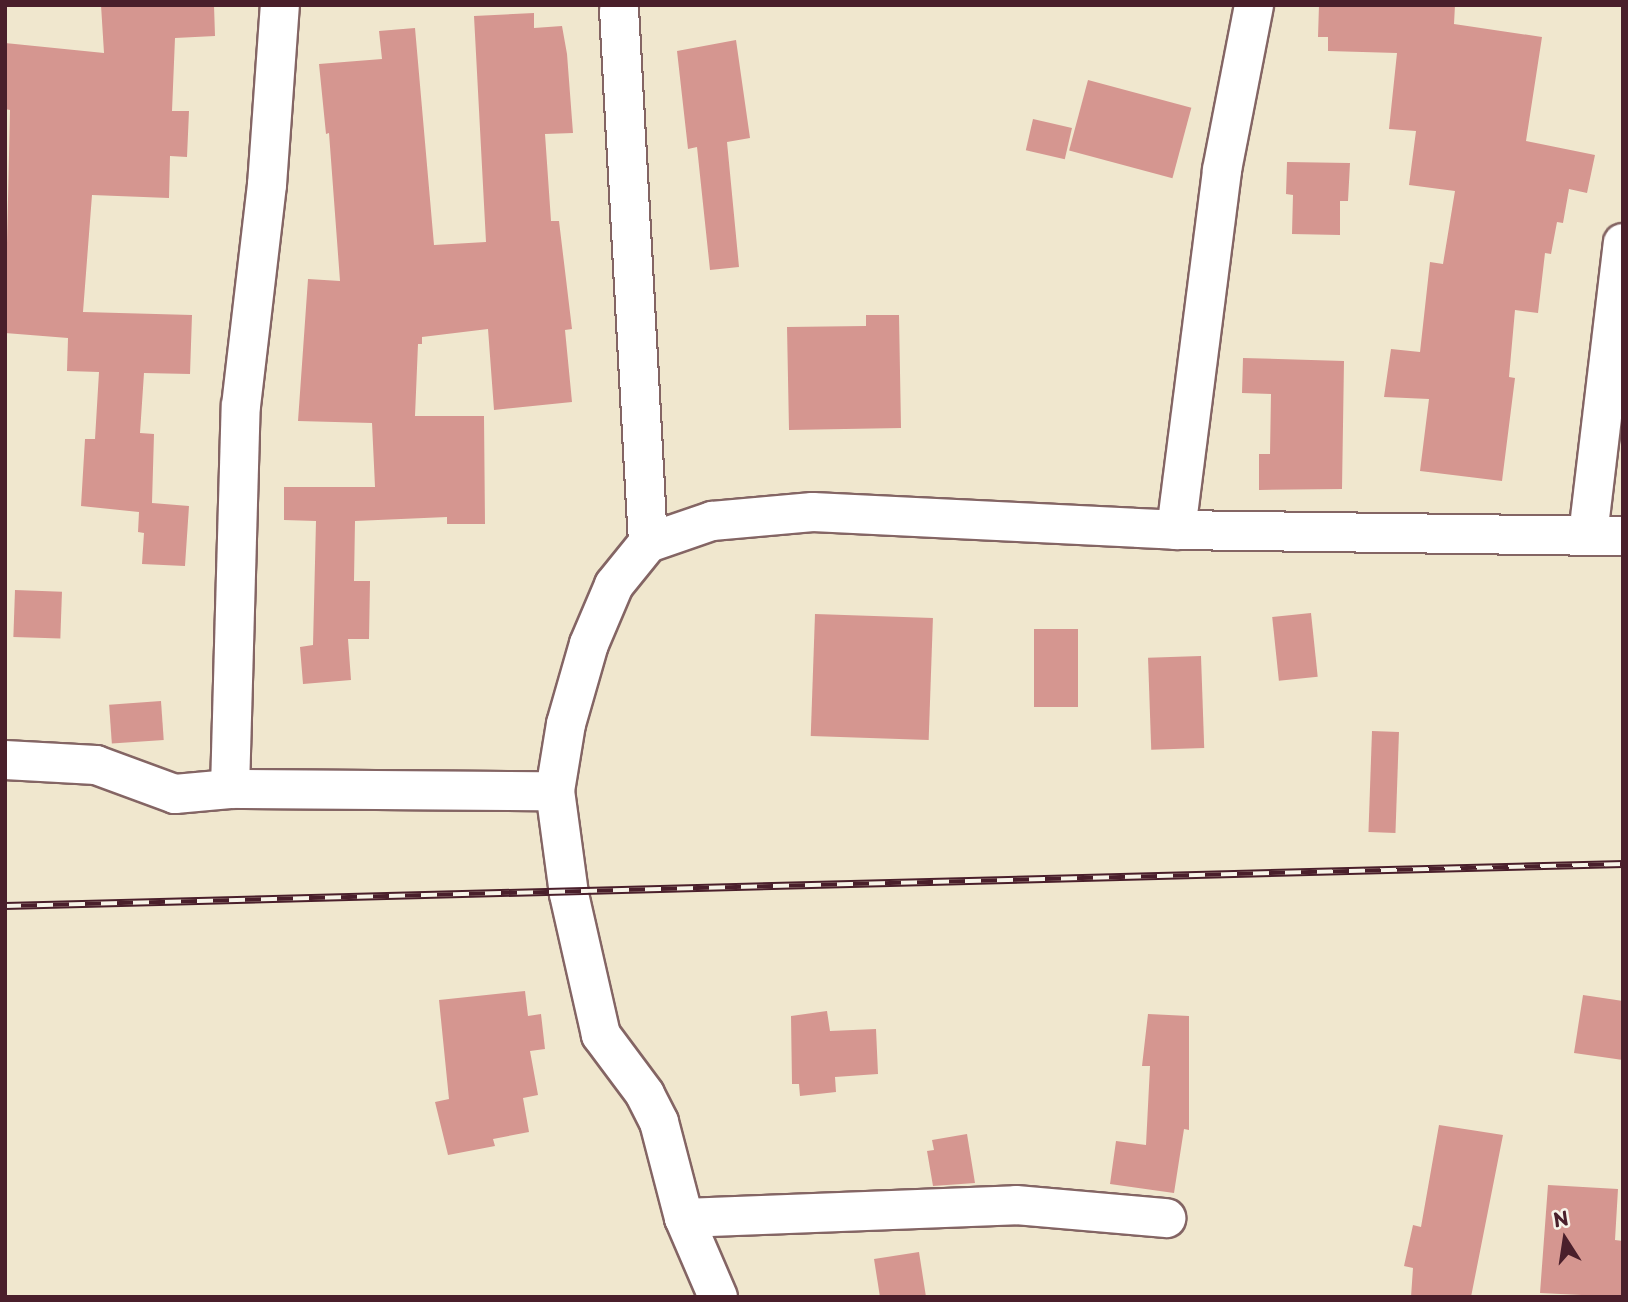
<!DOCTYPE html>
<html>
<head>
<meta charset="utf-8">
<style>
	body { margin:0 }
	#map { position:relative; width:1628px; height:1302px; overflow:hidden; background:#f0e7ce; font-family:"Playpen Sans",sans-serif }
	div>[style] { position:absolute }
	.building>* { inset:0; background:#d59690; transform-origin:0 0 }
	.roads { filter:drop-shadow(2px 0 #846564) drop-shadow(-2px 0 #846564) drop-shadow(0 2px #846564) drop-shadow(0 -2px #846564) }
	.minor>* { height:38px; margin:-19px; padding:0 19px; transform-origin:19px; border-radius:19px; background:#fff }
	.rail>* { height:8px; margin-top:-4px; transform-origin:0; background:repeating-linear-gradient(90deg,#f7f3e8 0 16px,#4a1f2b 0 32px); box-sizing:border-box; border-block:2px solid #4a1f2b }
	span { translate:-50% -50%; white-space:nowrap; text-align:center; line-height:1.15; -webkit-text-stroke:6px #f7f3e8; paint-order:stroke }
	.frame { position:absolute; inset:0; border:7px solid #4a1f2b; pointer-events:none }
	.north { position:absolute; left:1530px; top:1204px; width:70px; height:70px; -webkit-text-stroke:5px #f7f3e8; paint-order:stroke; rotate:348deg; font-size:19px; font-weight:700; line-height:28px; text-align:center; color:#4a1f2b }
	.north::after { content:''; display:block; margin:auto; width:24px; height:32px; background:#4a1f2b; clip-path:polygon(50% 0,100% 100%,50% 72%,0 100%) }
</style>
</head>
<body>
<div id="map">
	<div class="building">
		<i style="clip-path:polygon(101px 5px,214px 5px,215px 36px,175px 38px,172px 111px,189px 111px,187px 157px,170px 156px,169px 198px,92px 195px,83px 312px,192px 315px,190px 374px,144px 373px,140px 433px,154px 434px,152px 503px,189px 506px,185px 566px,142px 564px,144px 533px,138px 532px,139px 512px,81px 506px,85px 439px,95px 439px,99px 372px,67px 371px,68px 338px,5px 333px,10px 110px,5px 109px,5px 43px,104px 53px)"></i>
		<i style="clip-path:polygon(1319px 5px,1455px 5px,1454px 24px,1542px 37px,1526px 141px,1595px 155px,1587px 193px,1569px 189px,1563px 223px,1557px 222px,1551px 254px,1545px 253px,1538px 313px,1515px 310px,1509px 377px,1515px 378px,1502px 481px,1420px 471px,1429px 399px,1384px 397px,1391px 349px,1420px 352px,1430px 262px,1443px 264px,1455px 191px,1409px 185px,1416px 131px,1389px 129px,1397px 53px,1328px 51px,1328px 37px,1318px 37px)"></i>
		<i style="clip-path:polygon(534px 13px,534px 28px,562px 26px,567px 54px,573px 133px,545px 134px,551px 221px,559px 221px,572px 329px,565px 330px,572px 402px,494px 410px,488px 329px,422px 337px,422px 344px,418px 344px,415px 416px,484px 416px,485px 524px,447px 524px,447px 517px,355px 521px,354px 581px,370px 581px,369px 639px,348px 639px,351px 680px,303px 684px,300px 647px,313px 645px,316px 521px,284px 520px,284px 487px,375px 487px,372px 423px,298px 421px,308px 279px,340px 281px,329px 133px,326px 134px,319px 64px,382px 59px,379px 31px,415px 28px,434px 245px,486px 242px,474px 16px)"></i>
		<i style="clip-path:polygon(736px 40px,750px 138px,727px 142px,739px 267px,710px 270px,697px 147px,688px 149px,677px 51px)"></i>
		<i style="left:1088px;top:80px;width:107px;height:73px;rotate:15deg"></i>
		<i style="left:1033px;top:119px;width:40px;height:32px;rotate:13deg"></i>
		<i style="clip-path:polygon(1287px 162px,1350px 163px,1348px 201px,1340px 201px,1340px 235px,1292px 234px,1293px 195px,1286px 194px)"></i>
		<i style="clip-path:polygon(866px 315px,899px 315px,901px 428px,789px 430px,787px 327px,866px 326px)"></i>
		<i style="clip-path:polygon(1243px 358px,1344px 361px,1342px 489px,1259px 490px,1259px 454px,1270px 454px,1271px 394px,1242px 393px)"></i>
		<i style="left:15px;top:590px;width:47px;height:47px;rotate:2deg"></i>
		<i style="left:1311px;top:613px;width:64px;height:39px;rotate:84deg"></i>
		<i style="left:815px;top:614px;width:118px;height:122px;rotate:2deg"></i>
		<i style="left:1078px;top:629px;width:78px;height:44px;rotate:90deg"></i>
		<i style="left:1201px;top:656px;width:92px;height:53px;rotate:88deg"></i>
		<i style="left:161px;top:701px;width:39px;height:52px;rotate:86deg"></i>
		<i style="left:1372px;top:731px;width:27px;height:101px;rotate:2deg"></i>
		<i style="clip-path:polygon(525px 991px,528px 1016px,541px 1014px,545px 1049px,530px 1051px,538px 1095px,523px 1098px,529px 1132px,493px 1139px,495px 1146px,448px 1155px,435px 1102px,449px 1099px,439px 1000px)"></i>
		<i style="clip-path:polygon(1583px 995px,1623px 1001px,1623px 1060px,1574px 1053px)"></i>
		<i style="clip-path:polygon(827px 1011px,830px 1031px,876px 1029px,878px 1074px,835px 1077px,836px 1092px,800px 1096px,799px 1084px,792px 1084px,791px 1016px)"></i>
		<i style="clip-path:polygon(1148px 1014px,1189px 1016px,1189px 1130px,1184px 1129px,1174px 1193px,1110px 1184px,1116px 1141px,1146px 1145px,1150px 1066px,1142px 1066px)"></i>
		<i style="clip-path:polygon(1439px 1125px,1503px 1135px,1471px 1297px,1411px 1297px,1413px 1268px,1404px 1266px,1413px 1225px,1421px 1227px)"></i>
		<i style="clip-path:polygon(967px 1134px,975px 1183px,933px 1186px,927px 1151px,934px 1150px,932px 1140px)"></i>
		<i style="clip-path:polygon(1548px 1185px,1618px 1189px,1615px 1240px,1623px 1241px,1623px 1297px,1540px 1293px)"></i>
		<i style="clip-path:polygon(919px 1252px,926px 1297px,880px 1297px,874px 1259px)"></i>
	</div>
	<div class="roads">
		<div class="minor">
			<i style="left:619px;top:9px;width:535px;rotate:86.89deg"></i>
			<i style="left:1176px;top:530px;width:363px;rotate:-82.7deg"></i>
			<i style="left:1222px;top:170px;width:168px;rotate:-79deg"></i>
			<i style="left:1588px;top:535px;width:294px;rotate:-83.2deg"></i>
			<i style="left:5px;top:760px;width:91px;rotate:3.1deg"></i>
			<i style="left:96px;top:765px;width:84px;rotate:20.2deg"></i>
			<i style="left:175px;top:794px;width:55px;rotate:-5.2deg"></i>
			<i style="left:230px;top:789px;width:325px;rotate:0.4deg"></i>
			<i style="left:230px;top:789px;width:383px;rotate:-88.4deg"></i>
			<i style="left:241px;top:406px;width:223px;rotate:-83.3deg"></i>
			<i style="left:267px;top:185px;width:180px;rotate:-85.9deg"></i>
			<i style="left:684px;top:1218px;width:332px;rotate:-2.2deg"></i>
			<i style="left:1016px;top:1205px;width:151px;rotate:5deg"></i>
			<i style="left:718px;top:1297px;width:86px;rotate:-113.3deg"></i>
			<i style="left:684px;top:1218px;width:99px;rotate:-104.6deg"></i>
			<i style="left:659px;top:1122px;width:31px;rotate:-117deg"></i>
			<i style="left:645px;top:1094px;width:74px;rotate:-126.7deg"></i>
			<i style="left:601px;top:1035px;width:145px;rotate:-102.8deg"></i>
			<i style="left:569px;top:894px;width:104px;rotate:-97.7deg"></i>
			<i style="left:555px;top:791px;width:68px;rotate:-80.7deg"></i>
			<i style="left:566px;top:724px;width:83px;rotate:-74deg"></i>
			<i style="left:589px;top:644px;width:64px;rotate:-67deg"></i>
			<i style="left:614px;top:585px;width:54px;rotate:-51deg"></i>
			<i style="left:648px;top:543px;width:68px;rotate:-19deg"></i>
			<i style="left:712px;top:521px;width:101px;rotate:-5.1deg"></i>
			<i style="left:813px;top:512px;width:363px;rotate:2.8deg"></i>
			<i style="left:1176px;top:530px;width:447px;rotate:0.8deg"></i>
		</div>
	</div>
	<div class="rail">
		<i style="left:5px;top:906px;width:1619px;rotate:-1.49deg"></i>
	</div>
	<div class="frame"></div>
	<div class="north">N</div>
</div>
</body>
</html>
